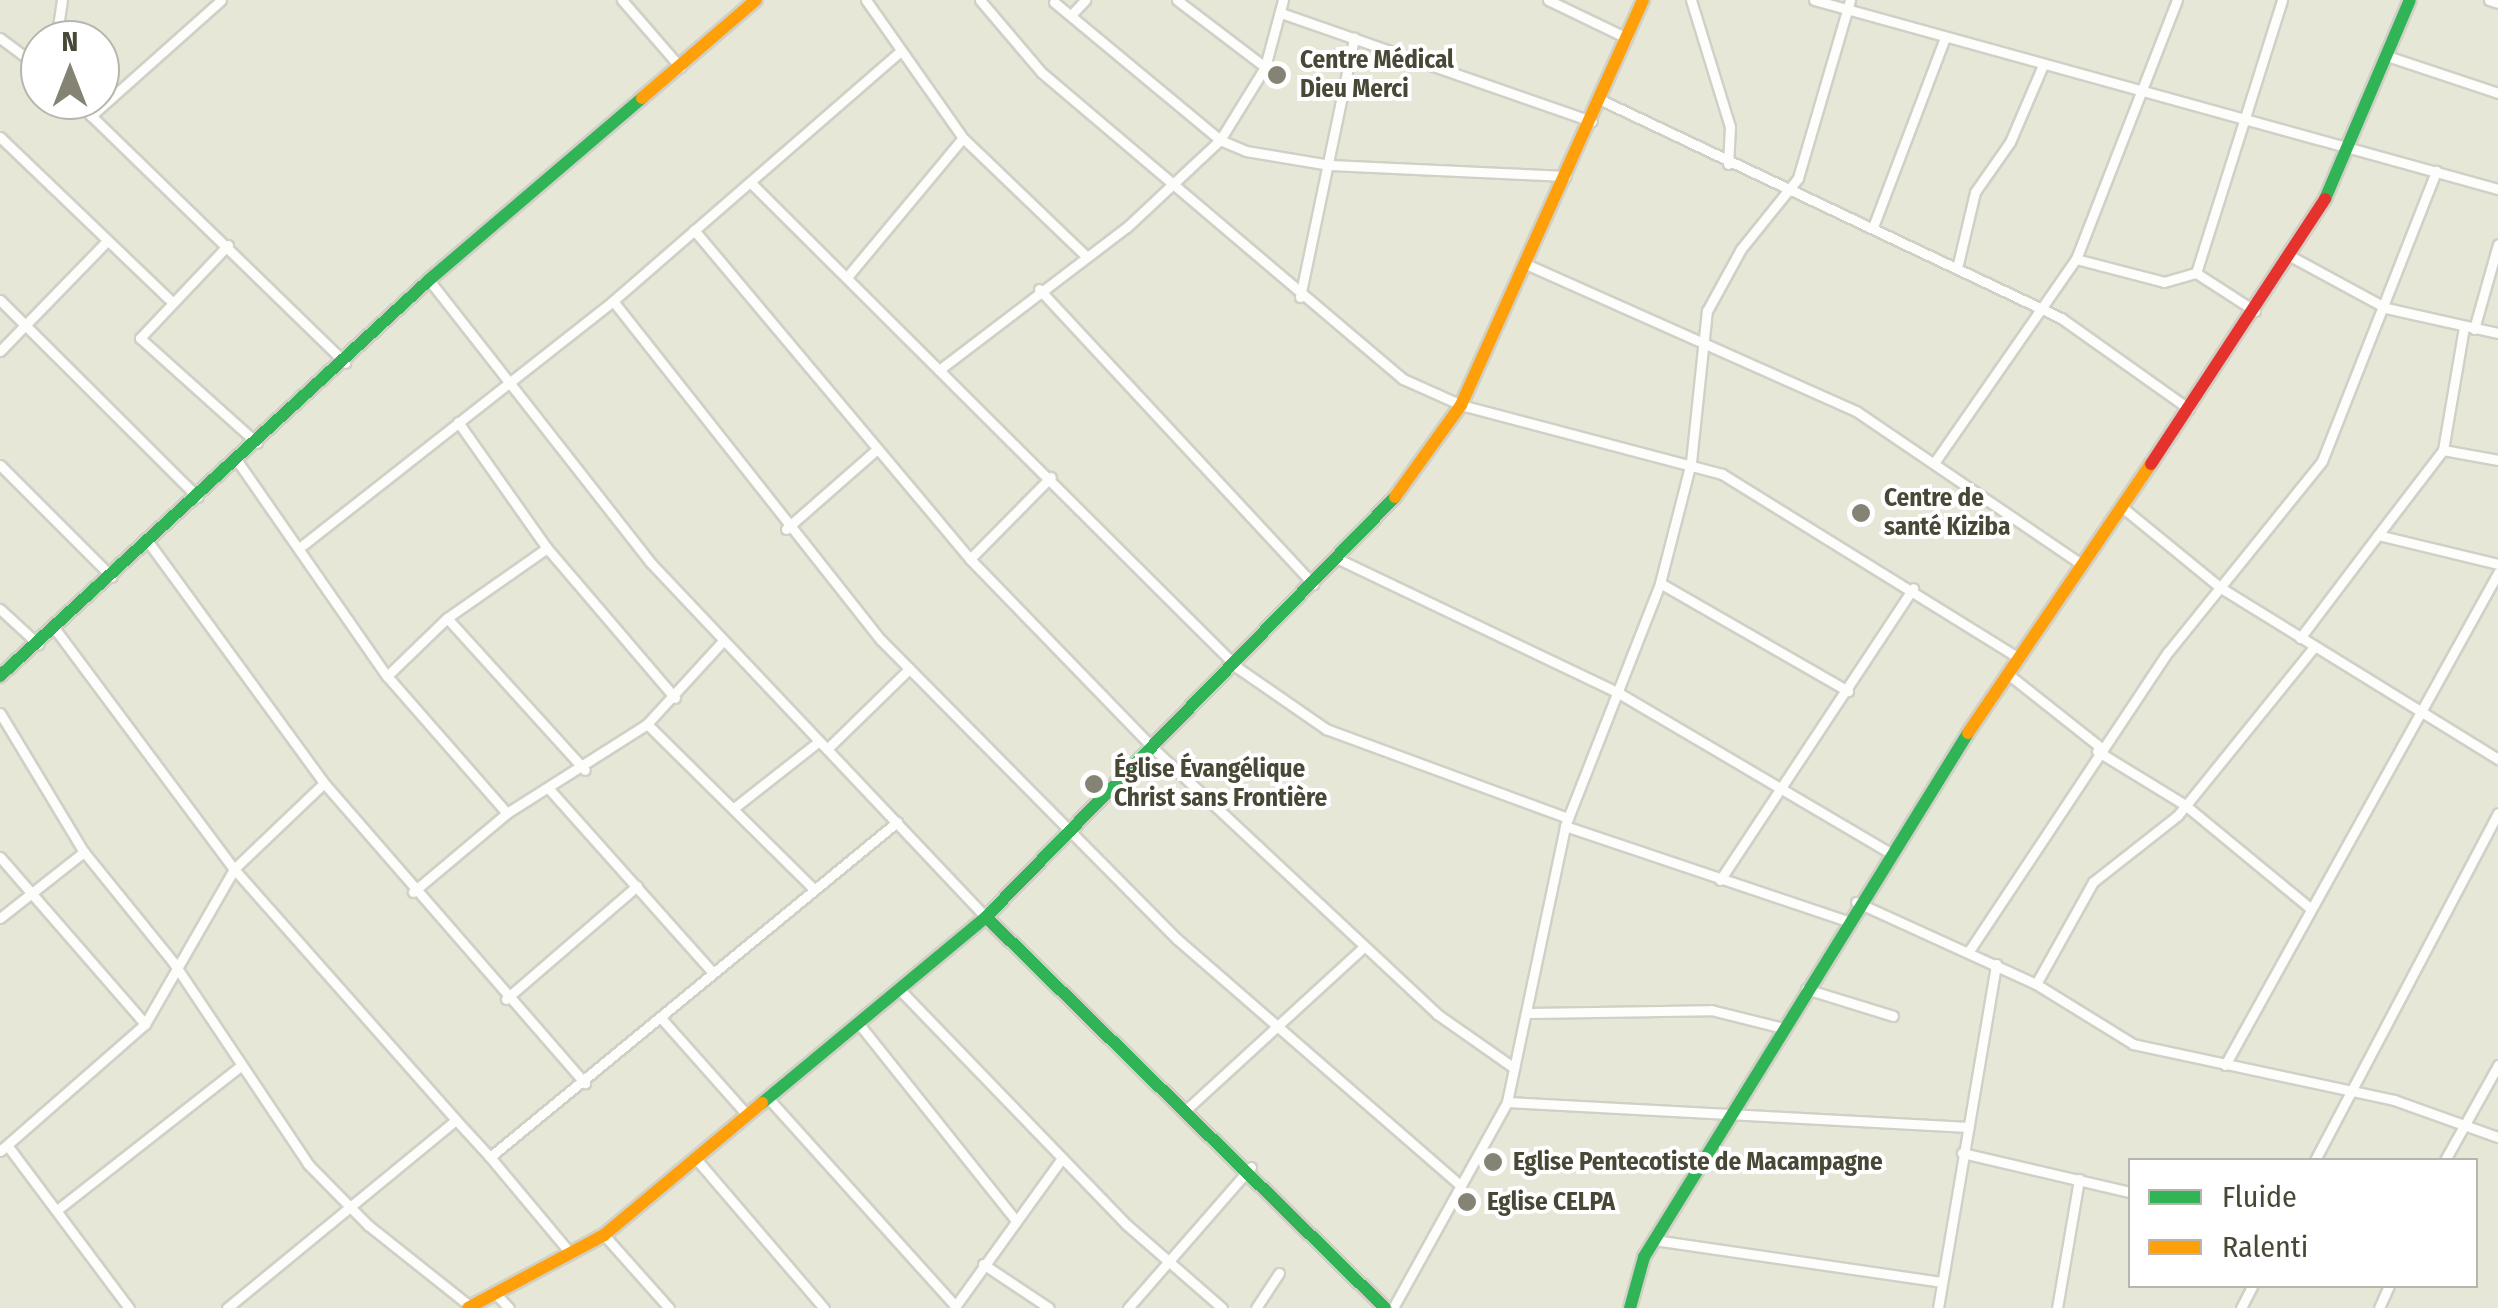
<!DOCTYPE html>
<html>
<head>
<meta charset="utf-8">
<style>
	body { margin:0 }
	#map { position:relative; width:2498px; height:1308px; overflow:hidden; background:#f2f2ea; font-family:"Fira Sans Condensed",sans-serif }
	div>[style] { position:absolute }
	.residential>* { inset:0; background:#e7e7d7 }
	.roads { filter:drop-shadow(2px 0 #d0d0c7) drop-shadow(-2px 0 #d0d0c7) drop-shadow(0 2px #d0d0c7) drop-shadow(0 -2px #d0d0c7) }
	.street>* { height:9px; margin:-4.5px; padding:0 4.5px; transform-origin:4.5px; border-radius:4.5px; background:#fdfdfc }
	.fast>* { height:12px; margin:-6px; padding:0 6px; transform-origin:6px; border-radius:6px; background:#30b455 }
	.slow>* { height:12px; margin:-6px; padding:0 6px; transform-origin:6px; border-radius:6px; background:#ff9f0a }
	.jam>* { height:12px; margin:-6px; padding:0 6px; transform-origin:6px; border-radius:6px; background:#e5322d }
	.dots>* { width:28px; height:28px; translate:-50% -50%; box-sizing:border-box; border:5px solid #fff; border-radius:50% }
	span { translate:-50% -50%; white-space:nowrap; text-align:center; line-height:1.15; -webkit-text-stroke:8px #fff; paint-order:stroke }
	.poi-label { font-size:25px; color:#494735; font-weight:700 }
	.left { translate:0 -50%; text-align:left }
	.legend { position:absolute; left:2128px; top:1158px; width:350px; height:130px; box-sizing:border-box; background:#fff; border:2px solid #b6b5ae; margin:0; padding:12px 18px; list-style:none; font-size:30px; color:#494735 }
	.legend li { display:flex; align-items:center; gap:20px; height:50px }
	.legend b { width:50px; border:2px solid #b6b5ae }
	.north { position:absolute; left:20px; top:20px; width:100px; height:100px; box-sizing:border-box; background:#fff; border:2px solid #b6b5ae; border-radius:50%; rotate:0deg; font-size:28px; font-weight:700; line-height:40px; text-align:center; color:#494735 }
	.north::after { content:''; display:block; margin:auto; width:35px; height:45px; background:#848374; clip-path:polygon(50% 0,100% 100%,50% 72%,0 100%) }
</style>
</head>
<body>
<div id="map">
	<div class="residential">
		<i style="clip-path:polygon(evenodd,0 0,2498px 0,2498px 1308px,0 1308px,0 0,40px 40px,100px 40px,100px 100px,40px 100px,40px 40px,0 0,2130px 1160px,2476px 1160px,2476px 1286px,2130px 1286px,2130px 1160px)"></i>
	</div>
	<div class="roads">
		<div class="street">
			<i style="left:622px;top:0;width:89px;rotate:49.1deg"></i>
			<i style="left:866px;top:0;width:169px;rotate:54.9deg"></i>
			<i style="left:963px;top:138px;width:170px;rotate:43.8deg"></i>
			<i style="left:980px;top:0;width:94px;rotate:49.7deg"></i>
			<i style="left:1041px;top:72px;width:475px;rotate:40.3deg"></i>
			<i style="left:1403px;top:379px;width:64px;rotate:24.1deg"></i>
			<i style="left:1461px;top:405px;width:270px;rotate:14.8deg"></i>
			<i style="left:1722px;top:474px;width:349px;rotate:31.8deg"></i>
			<i style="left:1177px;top:0;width:111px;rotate:37.3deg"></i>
			<i style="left:1548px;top:0;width:88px;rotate:25.7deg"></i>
			<i style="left:1691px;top:0;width:133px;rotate:72.9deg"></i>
			<i style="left:1730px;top:127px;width:37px;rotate:93deg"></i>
			<i style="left:1814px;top:0;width:710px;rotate:15.45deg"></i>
			<i style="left:2489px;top:0;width:9px;rotate:18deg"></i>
			<i style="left:1054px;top:2px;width:216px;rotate:39.7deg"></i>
			<i style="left:1220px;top:140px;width:28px;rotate:23deg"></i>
			<i style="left:1246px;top:151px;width:85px;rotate:9.5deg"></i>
			<i style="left:1330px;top:165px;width:236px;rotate:2.7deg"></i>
			<i style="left:1073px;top:13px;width:18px;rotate:-47deg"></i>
			<i style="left:1281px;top:13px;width:329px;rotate:19.2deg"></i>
			<i style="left:0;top:38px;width:50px;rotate:36.9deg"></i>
			<i style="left:56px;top:40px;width:40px;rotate:-81.5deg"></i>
			<i style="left:2390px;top:57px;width:114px;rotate:18.4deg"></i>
			<i style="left:75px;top:100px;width:377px;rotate:44.2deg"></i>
			<i style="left:1601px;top:100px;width:509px;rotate:25.36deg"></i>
			<i style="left:2061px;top:318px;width:157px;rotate:35.4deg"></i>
			<i style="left:91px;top:116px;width:174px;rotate:-41.7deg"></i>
			<i style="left:0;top:137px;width:238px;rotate:43.8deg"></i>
			<i style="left:750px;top:182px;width:689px;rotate:44.88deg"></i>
			<i style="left:1238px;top:668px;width:107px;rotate:34.7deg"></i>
			<i style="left:1326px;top:729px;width:258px;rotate:20.2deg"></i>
			<i style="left:1873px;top:227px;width:203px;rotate:-69.2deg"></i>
			<i style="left:694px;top:230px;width:429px;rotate:50deg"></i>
			<i style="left:970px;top:559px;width:262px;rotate:45.9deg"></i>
			<i style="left:1152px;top:747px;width:391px;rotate:43.1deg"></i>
			<i style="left:1437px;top:1014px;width:94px;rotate:35deg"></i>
			<i style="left:228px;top:245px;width:128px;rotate:133.4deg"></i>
			<i style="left:140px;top:338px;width:157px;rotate:41.9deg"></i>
			<i style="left:2292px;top:257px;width:107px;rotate:28.5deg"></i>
			<i style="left:2386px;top:308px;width:115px;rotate:12.6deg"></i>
			<i style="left:2076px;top:259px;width:91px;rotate:14.6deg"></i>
			<i style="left:2164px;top:282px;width:33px;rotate:-16deg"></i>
			<i style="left:1958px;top:264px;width:74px;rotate:-76.7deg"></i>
			<i style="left:1975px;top:192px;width:61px;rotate:-55deg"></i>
			<i style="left:2010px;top:142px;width:84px;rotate:-66.8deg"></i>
			<i style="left:1528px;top:265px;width:359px;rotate:24deg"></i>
			<i style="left:1856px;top:411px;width:274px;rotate:34.2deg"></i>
			<i style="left:847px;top:277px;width:181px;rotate:-50.2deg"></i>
			<i style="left:429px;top:280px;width:358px;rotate:51.9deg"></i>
			<i style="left:650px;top:562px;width:489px;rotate:46.6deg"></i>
			<i style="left:1039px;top:289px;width:403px;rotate:47.1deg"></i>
			<i style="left:1300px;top:297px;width:265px;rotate:-78.2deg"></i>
			<i style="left:0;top:300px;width:279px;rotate:44.9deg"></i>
			<i style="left:613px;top:301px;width:432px;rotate:51.7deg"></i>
			<i style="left:881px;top:640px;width:421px;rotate:45.3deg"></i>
			<i style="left:1177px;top:939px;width:376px;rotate:41deg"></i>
			<i style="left:2255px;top:311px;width:70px;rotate:-147.2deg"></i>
			<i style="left:2196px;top:273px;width:286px;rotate:-72.5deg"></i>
			<i style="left:2464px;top:327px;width:125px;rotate:99.7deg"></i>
			<i style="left:2443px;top:450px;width:56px;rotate:10.3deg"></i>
			<i style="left:2474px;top:329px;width:88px;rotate:-74.2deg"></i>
			<i style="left:0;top:351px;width:151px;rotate:-45.8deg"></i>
			<i style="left:943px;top:367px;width:231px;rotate:-37.3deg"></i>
			<i style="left:1127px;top:227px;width:127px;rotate:-43.1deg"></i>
			<i style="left:1220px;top:140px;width:86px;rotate:-58.3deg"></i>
			<i style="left:1265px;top:67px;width:69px;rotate:-75deg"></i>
			<i style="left:458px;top:422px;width:154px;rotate:54.8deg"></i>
			<i style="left:547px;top:548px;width:197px;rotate:49.5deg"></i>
			<i style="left:238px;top:462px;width:261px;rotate:55.2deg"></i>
			<i style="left:387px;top:676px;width:182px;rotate:48.8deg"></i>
			<i style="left:1934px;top:463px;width:249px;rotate:-55.2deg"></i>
			<i style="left:2076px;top:259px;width:278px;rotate:-68.7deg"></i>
			<i style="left:0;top:465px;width:158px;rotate:45deg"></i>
			<i style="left:2122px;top:507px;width:128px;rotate:39.3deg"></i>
			<i style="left:2221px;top:588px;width:326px;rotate:31.7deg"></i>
			<i style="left:786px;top:529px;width:120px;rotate:-41.3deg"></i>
			<i style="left:2378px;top:535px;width:107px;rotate:-52.6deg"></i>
			<i style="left:149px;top:543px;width:297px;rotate:53.9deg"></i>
			<i style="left:324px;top:783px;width:398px;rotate:49deg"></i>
			<i style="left:303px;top:545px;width:395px;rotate:-38.2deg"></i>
			<i style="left:613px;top:301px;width:381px;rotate:-41deg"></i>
			<i style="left:1336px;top:558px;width:311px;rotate:25.5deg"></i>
			<i style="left:1617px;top:692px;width:313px;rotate:30.5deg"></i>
			<i style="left:970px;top:559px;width:115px;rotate:-45.4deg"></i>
			<i style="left:1660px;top:583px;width:217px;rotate:29.9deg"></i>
			<i style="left:0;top:609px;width:52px;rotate:42.6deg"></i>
			<i style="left:447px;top:618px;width:205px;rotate:47.8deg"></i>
			<i style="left:55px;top:629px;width:299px;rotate:53.3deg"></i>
			<i style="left:234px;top:869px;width:335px;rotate:48.5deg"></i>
			<i style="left:2300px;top:638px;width:129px;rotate:-52.9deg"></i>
			<i style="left:2378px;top:535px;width:123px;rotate:13.6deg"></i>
			<i style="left:2008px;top:674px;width:117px;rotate:38.4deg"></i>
			<i style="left:387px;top:676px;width:83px;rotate:-44deg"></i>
			<i style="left:447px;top:618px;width:122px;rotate:-35deg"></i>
			<i style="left:0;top:713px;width:162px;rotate:58.9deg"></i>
			<i style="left:84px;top:852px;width:141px;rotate:51deg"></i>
			<i style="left:173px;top:962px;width:243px;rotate:56.2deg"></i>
			<i style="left:308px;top:1164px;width:86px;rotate:45.5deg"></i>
			<i style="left:368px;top:1225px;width:130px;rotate:38.5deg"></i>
			<i style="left:647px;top:724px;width:233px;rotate:44.7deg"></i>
			<i style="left:827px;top:749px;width:115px;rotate:-44.3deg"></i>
			<i style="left:2097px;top:751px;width:103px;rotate:31.5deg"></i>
			<i style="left:2185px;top:805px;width:163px;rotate:39.5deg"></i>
			<i style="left:551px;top:791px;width:242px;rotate:48.3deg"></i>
			<i style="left:734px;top:808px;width:108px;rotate:-38.2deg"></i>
			<i style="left:1565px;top:826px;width:294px;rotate:18.6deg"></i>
			<i style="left:0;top:857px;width:221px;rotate:49deg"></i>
			<i style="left:1720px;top:880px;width:350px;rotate:-56.5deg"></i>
			<i style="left:413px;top:892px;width:123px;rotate:-40deg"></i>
			<i style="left:507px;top:813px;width:166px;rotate:-32.4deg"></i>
			<i style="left:647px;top:724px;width:111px;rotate:-47.6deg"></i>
			<i style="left:1856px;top:902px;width:198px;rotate:24.5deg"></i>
			<i style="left:2036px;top:984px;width:114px;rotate:31.7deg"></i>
			<i style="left:2133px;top:1044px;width:267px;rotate:12.1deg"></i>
			<i style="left:2394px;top:1100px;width:110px;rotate:19.6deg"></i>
			<i style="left:0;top:918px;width:107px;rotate:-38.2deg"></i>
			<i style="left:1969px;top:951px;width:359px;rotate:-56.4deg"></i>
			<i style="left:2168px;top:652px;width:245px;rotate:-51.1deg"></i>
			<i style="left:2322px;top:461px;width:312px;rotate:-68.5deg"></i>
			<i style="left:2036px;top:984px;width:117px;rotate:-60.8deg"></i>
			<i style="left:2093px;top:882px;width:108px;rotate:-38.2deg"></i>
			<i style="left:2178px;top:815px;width:216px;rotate:-51deg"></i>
			<i style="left:1806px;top:989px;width:91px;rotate:17.2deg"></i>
			<i style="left:901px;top:991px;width:325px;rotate:46deg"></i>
			<i style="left:1127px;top:1225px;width:126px;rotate:41.1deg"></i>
			<i style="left:506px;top:999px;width:173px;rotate:-40.8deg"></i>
			<i style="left:1530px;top:1013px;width:181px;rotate:-0.9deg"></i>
			<i style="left:1711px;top:1010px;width:74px;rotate:14deg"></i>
			<i style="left:661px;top:1018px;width:130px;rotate:48.4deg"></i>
			<i style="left:859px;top:1024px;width:248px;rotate:51.4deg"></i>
			<i style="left:2225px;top:1065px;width:563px;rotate:-60.98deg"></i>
			<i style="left:768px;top:1098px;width:280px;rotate:48deg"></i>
			<i style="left:1507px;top:1102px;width:462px;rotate:3.1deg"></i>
			<i style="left:1188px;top:1108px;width:239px;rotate:-42.5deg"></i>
			<i style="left:7px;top:1145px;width:204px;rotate:53.2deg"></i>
			<i style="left:0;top:1151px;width:193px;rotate:-41.2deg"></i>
			<i style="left:145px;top:1024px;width:179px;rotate:-60.1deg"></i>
			<i style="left:234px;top:869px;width:124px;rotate:-43.7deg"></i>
			<i style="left:1962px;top:1153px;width:172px;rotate:13.1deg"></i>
			<i style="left:490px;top:1157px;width:126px;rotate:50.1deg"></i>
			<i style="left:697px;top:1160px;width:195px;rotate:49.4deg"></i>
			<i style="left:2315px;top:1160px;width:392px;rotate:-62.2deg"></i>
			<i style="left:2445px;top:1160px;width:109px;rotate:-60.8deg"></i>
			<i style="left:57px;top:1210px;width:230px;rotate:-38.1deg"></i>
			<i style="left:604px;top:1235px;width:98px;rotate:48.3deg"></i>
			<i style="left:1661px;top:1241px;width:283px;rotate:8.3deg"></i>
			<i style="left:983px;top:1264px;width:79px;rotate:33.7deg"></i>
			<i style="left:494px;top:1292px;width:22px;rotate:47deg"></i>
			<i style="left:227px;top:1308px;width:296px;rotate:-39.4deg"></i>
			<i style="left:456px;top:1120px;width:50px;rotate:47.4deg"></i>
			<i style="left:490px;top:1157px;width:527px;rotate:-39.46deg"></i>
			<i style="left:954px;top:1308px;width:185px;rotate:-54.2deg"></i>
			<i style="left:1128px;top:1308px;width:187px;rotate:-48.9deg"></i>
			<i style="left:1256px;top:1308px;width:42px;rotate:-56.7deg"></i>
			<i style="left:1393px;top:1308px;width:235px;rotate:-61deg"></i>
			<i style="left:1507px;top:1102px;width:282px;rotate:-78.1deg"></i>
			<i style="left:1565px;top:826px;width:261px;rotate:-68.6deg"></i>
			<i style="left:1660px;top:583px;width:125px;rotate:-75.6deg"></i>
			<i style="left:1691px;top:462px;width:152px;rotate:-84deg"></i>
			<i style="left:1707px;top:311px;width:71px;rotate:-61.3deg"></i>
			<i style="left:1741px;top:249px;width:91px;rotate:-51.2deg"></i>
			<i style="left:1798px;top:178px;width:185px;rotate:-73.7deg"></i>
			<i style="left:1938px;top:1308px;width:349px;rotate:-80.4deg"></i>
			<i style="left:2057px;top:1308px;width:131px;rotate:-80.3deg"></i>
			<i style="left:2241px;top:1308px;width:25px;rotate:-63deg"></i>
			<i style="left:2379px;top:1308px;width:24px;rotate:-66deg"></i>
		</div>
		<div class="fast">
			<i style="left:2325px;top:199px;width:216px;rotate:-66.9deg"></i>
			<i style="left:0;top:676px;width:584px;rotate:-42.71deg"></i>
			<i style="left:429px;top:280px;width:280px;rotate:-40.5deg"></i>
			<i style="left:986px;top:917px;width:559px;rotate:44.42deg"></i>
			<i style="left:762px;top:1103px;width:291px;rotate:-39.7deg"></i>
			<i style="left:986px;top:917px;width:586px;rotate:-45.76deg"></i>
			<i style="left:1630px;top:1308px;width:53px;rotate:-74.6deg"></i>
			<i style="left:1644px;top:1257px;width:616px;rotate:-58.27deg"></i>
		</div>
		<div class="slow">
			<i style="left:642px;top:98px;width:150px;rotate:-40.7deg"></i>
			<i style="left:1395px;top:497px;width:113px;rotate:-54.3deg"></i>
			<i style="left:1461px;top:405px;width:444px;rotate:-65.8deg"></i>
			<i style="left:1968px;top:733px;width:325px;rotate:-55.8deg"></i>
			<i style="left:468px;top:1308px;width:154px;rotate:-28.2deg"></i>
			<i style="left:604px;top:1235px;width:206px;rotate:-39.9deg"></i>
		</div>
		<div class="jam">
			<i style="left:2151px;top:464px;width:317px;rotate:-56.7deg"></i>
		</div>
	</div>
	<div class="dots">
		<i style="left:1277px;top:75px;background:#848374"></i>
		<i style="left:1861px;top:513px;background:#848374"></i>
		<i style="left:1094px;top:784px;background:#848374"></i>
		<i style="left:1493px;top:1162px;background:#848374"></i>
		<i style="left:1467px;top:1202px;background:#848374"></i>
	</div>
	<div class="poi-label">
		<span class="left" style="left:1300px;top:75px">Centre Médical<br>Dieu Merci</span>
		<span class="left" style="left:1884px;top:513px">Centre de<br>santé Kiziba</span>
		<span class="left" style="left:1114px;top:784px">Église Évangélique<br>Christ sans Frontière</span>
		<span class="left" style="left:1513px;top:1162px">Eglise Pentecotiste de Macampagne</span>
		<span class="left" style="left:1487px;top:1202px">Eglise CELPA</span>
	</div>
	<ul class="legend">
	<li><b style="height:12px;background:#30b455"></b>Fluide</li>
	<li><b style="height:12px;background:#ff9f0a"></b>Ralenti</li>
	</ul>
	<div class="north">N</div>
</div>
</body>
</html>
